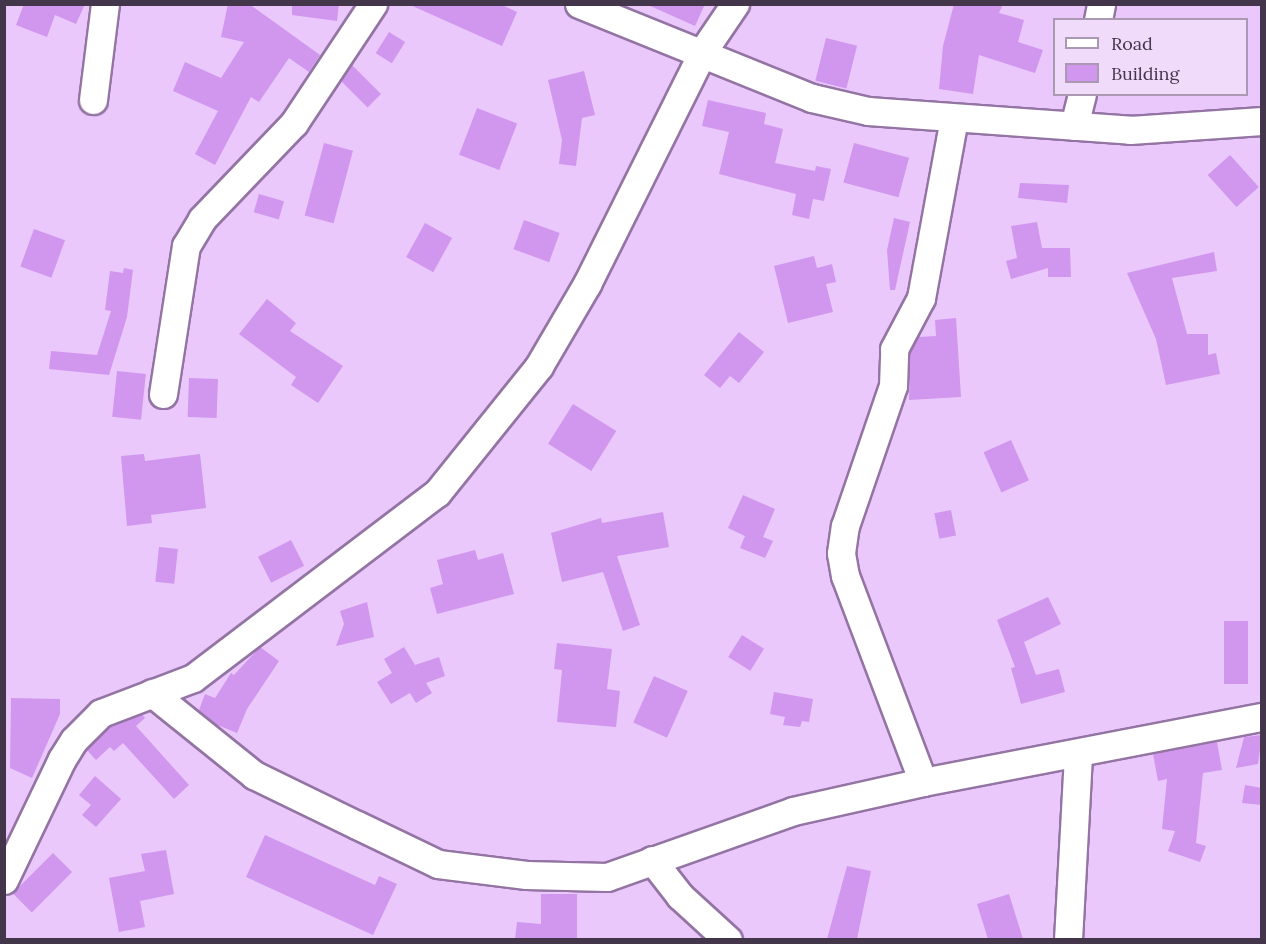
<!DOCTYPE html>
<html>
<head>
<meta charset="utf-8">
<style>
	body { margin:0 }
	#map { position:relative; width:1266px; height:944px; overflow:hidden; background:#eac8fc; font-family:Lora,serif }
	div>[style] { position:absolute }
	.building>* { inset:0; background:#d196ee; transform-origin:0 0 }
	.roads { filter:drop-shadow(2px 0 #9374a3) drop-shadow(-2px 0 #9374a3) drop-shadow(0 2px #9374a3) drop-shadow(0 -2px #9374a3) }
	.minor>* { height:27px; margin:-13.5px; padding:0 13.5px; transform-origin:13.5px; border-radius:13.5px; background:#fff }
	span { translate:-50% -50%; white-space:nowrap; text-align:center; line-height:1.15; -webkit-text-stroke:4.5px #f0dbfb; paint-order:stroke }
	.frame { position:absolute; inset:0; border:6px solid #43354a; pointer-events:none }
	.legend { position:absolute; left:1053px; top:18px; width:195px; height:78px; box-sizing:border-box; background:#f0dbfb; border:2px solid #ab99b4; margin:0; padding:8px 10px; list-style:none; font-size:18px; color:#43354a }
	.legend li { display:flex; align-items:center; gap:12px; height:30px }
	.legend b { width:30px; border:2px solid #ab99b4 }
</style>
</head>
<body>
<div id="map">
	<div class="building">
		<i style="clip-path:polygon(24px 4px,85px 4px,76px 24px,55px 15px,47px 37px,16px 25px)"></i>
		<i style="clip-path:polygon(228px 4px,249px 4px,320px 55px,309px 72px,289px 58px,259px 102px,251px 97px,215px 165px,195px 154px,218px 111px,173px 91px,185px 62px,221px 78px,244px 42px,221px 37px)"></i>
		<i style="clip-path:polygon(292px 4px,339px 4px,337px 21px,292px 15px)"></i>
		<i style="clip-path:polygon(408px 4px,500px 4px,517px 12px,502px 46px)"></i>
		<i style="clip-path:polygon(646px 4px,705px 4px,695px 26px)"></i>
		<i style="clip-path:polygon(954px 4px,1003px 4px,999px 13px,1024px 20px,1018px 42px,1043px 50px,1035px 73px,979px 55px,973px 94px,939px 89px,943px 46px)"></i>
		<i style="left:389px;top:32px;width:19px;height:25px;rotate:32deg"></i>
		<i style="left:826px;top:38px;width:32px;height:44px;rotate:14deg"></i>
		<i style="left:352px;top:65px;width:41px;height:19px;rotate:45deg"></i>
		<i style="clip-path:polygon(584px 71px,595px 115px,582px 118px,576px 166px,559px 164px,562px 140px,548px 80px)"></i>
		<i style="clip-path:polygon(708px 100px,766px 113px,764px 124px,783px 129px,775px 163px,815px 171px,816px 166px,831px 169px,824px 201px,813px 199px,809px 219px,792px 215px,796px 194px,719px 174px,729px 132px,702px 126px)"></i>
		<i style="left:477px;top:108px;width:43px;height:50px;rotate:21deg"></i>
		<i style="left:324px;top:143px;width:30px;height:75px;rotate:15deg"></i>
		<i style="left:854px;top:143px;width:57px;height:41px;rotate:15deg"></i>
		<i style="left:1230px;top:155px;width:43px;height:30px;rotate:48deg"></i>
		<i style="clip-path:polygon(1020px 183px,1069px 185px,1067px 203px,1018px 198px)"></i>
		<i style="left:259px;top:194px;width:26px;height:19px;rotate:16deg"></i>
		<i style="clip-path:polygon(894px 218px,910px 222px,895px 290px,890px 290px,887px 250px)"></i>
		<i style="left:524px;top:220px;width:38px;height:31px;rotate:20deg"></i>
		<i style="clip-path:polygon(1037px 222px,1042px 248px,1070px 248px,1071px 277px,1048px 277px,1048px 268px,1011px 279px,1006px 261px,1017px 258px,1011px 226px)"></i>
		<i style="left:425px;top:223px;width:31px;height:39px;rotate:29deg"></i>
		<i style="left:34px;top:229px;width:33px;height:40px;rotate:20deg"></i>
		<i style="clip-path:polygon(1214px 252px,1217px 271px,1172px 278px,1187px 334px,1208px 334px,1208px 355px,1216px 353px,1220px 374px,1166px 385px,1156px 339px,1127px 273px)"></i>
		<i style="clip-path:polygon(814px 256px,817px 268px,832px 264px,836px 282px,826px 284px,833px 312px,788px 323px,774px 266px)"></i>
		<i style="clip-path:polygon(124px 268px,133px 270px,127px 317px,109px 375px,49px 369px,51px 351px,97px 355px,111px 311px,105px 310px,110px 271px,123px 273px)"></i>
		<i style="clip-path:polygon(267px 299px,296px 323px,290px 331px,343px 366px,318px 403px,291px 385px,296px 377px,239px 334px)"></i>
		<i style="clip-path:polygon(956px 318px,961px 397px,909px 400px,910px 353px,918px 337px,936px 336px,935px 320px)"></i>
		<i style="clip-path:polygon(739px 332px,764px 352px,739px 383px,730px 376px,720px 388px,704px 375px)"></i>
		<i style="left:117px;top:371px;width:29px;height:46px;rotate:6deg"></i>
		<i style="left:189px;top:378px;width:29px;height:39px;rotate:2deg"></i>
		<i style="left:573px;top:404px;width:51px;height:47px;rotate:32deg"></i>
		<i style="left:1011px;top:440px;width:44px;height:30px;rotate:66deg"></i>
		<i style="clip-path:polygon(144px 454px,145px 461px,200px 454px,206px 508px,151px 515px,152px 523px,127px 526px,121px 456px)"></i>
		<i style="clip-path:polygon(743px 495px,775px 509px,763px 537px,773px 541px,765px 558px,740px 548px,745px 536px,728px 528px)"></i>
		<i style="left:951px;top:510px;width:26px;height:17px;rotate:79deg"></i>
		<i style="clip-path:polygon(663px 512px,669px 547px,617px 556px,640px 625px,623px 631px,603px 572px,562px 582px,551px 533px,601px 518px,602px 523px)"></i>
		<i style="left:291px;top:540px;width:29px;height:37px;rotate:63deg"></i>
		<i style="left:159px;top:547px;width:19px;height:35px;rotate:6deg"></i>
		<i style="clip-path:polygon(475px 550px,478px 560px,503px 553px,514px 594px,437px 614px,430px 588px,443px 584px,437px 560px)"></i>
		<i style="clip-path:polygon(1048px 597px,1061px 624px,1024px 642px,1036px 675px,1059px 669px,1065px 692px,1021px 704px,1011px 668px,1015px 667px,997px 620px)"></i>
		<i style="clip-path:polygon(367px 602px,374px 637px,336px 646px,344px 624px,340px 611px)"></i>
		<i style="left:1224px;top:621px;width:24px;height:63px"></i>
		<i style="left:742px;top:635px;width:26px;height:26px;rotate:32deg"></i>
		<i style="clip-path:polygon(557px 643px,612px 649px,607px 689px,620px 691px,616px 727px,557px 722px,562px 670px,554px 669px)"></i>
		<i style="clip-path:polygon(260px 647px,279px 661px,247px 709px,237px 733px,215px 724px,199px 710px,205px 694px,215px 698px,231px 673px,234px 675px)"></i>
		<i style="clip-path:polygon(404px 647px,415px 665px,439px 657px,445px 676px,426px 683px,432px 693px,416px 703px,410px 693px,391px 704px,377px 682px,392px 673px,384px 659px)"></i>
		<i style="left:654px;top:676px;width:37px;height:51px;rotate:24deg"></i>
		<i style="clip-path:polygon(774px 692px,813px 699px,809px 722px,802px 721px,800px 727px,783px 725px,785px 717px,770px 714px)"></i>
		<i style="clip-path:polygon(11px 698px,60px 699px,60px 714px,32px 778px,10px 768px)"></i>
		<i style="clip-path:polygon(142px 714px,145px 718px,136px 726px,189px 785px,174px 799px,123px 743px,114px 751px,110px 747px,96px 760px,87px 750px,110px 727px)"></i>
		<i style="clip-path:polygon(1262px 735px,1258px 764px,1236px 768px,1244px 737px)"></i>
		<i style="clip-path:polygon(1217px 742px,1222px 770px,1203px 773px,1196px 843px,1206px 846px,1200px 862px,1168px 851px,1175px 831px,1162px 829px,1167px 779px,1158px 781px,1153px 754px)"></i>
		<i style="clip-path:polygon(95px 776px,121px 799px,96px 827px,82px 815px,91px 805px,79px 795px)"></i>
		<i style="clip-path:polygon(1245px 785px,1262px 788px,1262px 805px,1242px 803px)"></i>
		<i style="clip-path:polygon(265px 835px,375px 885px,379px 876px,397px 884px,373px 935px,246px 877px)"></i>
		<i style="clip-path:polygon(166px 850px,174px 894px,140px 901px,145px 927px,119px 932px,109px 878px,145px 871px,141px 854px)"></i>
		<i style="left:53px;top:853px;width:27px;height:57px;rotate:45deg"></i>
		<i style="clip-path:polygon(847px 866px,871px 871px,857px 939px,827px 939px)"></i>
		<i style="clip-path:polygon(541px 894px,577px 894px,577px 939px,515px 939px,517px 922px,541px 924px)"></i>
		<i style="clip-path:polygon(1009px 894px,1023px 939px,988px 939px,977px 904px)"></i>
	</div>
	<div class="roads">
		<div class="minor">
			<i style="left:579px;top:4px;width:251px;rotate:22deg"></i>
			<i style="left:812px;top:98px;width:57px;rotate:13.1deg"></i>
			<i style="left:868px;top:111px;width:263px;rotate:4.1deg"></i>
			<i style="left:1130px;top:130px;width:132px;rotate:-3.9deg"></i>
			<i style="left:1098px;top:20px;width:16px;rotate:-79deg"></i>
			<i style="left:93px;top:100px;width:97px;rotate:-82.9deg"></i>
			<i style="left:1074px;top:126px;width:33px;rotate:-76deg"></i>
			<i style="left:163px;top:394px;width:150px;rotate:-81.2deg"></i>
			<i style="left:186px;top:246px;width:31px;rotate:-59deg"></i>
			<i style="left:202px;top:219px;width:133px;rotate:-46.2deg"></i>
			<i style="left:294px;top:123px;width:143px;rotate:-56.4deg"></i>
			<i style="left:152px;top:693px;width:131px;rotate:38.8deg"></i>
			<i style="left:254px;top:775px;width:114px;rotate:25.9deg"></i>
			<i style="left:357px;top:825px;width:90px;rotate:25.7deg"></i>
			<i style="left:438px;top:864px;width:89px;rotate:7.1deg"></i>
			<i style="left:526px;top:875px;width:81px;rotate:1.4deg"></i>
			<i style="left:607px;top:877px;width:197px;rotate:-19.5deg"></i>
			<i style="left:793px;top:811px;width:133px;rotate:-12.6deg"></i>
			<i style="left:923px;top:782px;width:345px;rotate:-10.9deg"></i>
			<i style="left:923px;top:782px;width:220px;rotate:-110.7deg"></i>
			<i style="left:845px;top:576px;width:23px;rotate:-100deg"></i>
			<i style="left:841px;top:553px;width:27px;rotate:-82deg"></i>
			<i style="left:845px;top:526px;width:148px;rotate:-71.1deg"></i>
			<i style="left:893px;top:386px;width:37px;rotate:-88deg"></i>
			<i style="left:894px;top:349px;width:58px;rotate:-62.1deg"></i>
			<i style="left:921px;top:298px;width:183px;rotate:-79.6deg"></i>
			<i style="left:652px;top:860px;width:46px;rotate:52.1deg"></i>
			<i style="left:680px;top:896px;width:65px;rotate:42.5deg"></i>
			<i style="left:4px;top:880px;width:134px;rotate:-64.4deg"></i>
			<i style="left:62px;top:759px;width:22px;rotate:-58deg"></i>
			<i style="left:74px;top:740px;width:38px;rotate:-45deg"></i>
			<i style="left:101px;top:713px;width:98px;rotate:-20.8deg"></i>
			<i style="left:193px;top:678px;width:306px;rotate:-37.2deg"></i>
			<i style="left:437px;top:493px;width:163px;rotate:-51.2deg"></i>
			<i style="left:539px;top:366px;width:95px;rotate:-59.7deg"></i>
			<i style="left:587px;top:284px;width:260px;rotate:-63.5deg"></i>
			<i style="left:703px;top:51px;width:57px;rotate:-55.8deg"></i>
			<i style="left:1068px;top:940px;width:187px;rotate:-86.9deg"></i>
		</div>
	</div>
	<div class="frame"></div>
	<ul class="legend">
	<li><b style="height:8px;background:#fff"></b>Road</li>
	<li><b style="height:16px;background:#d196ee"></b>Building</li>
	</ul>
</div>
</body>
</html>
